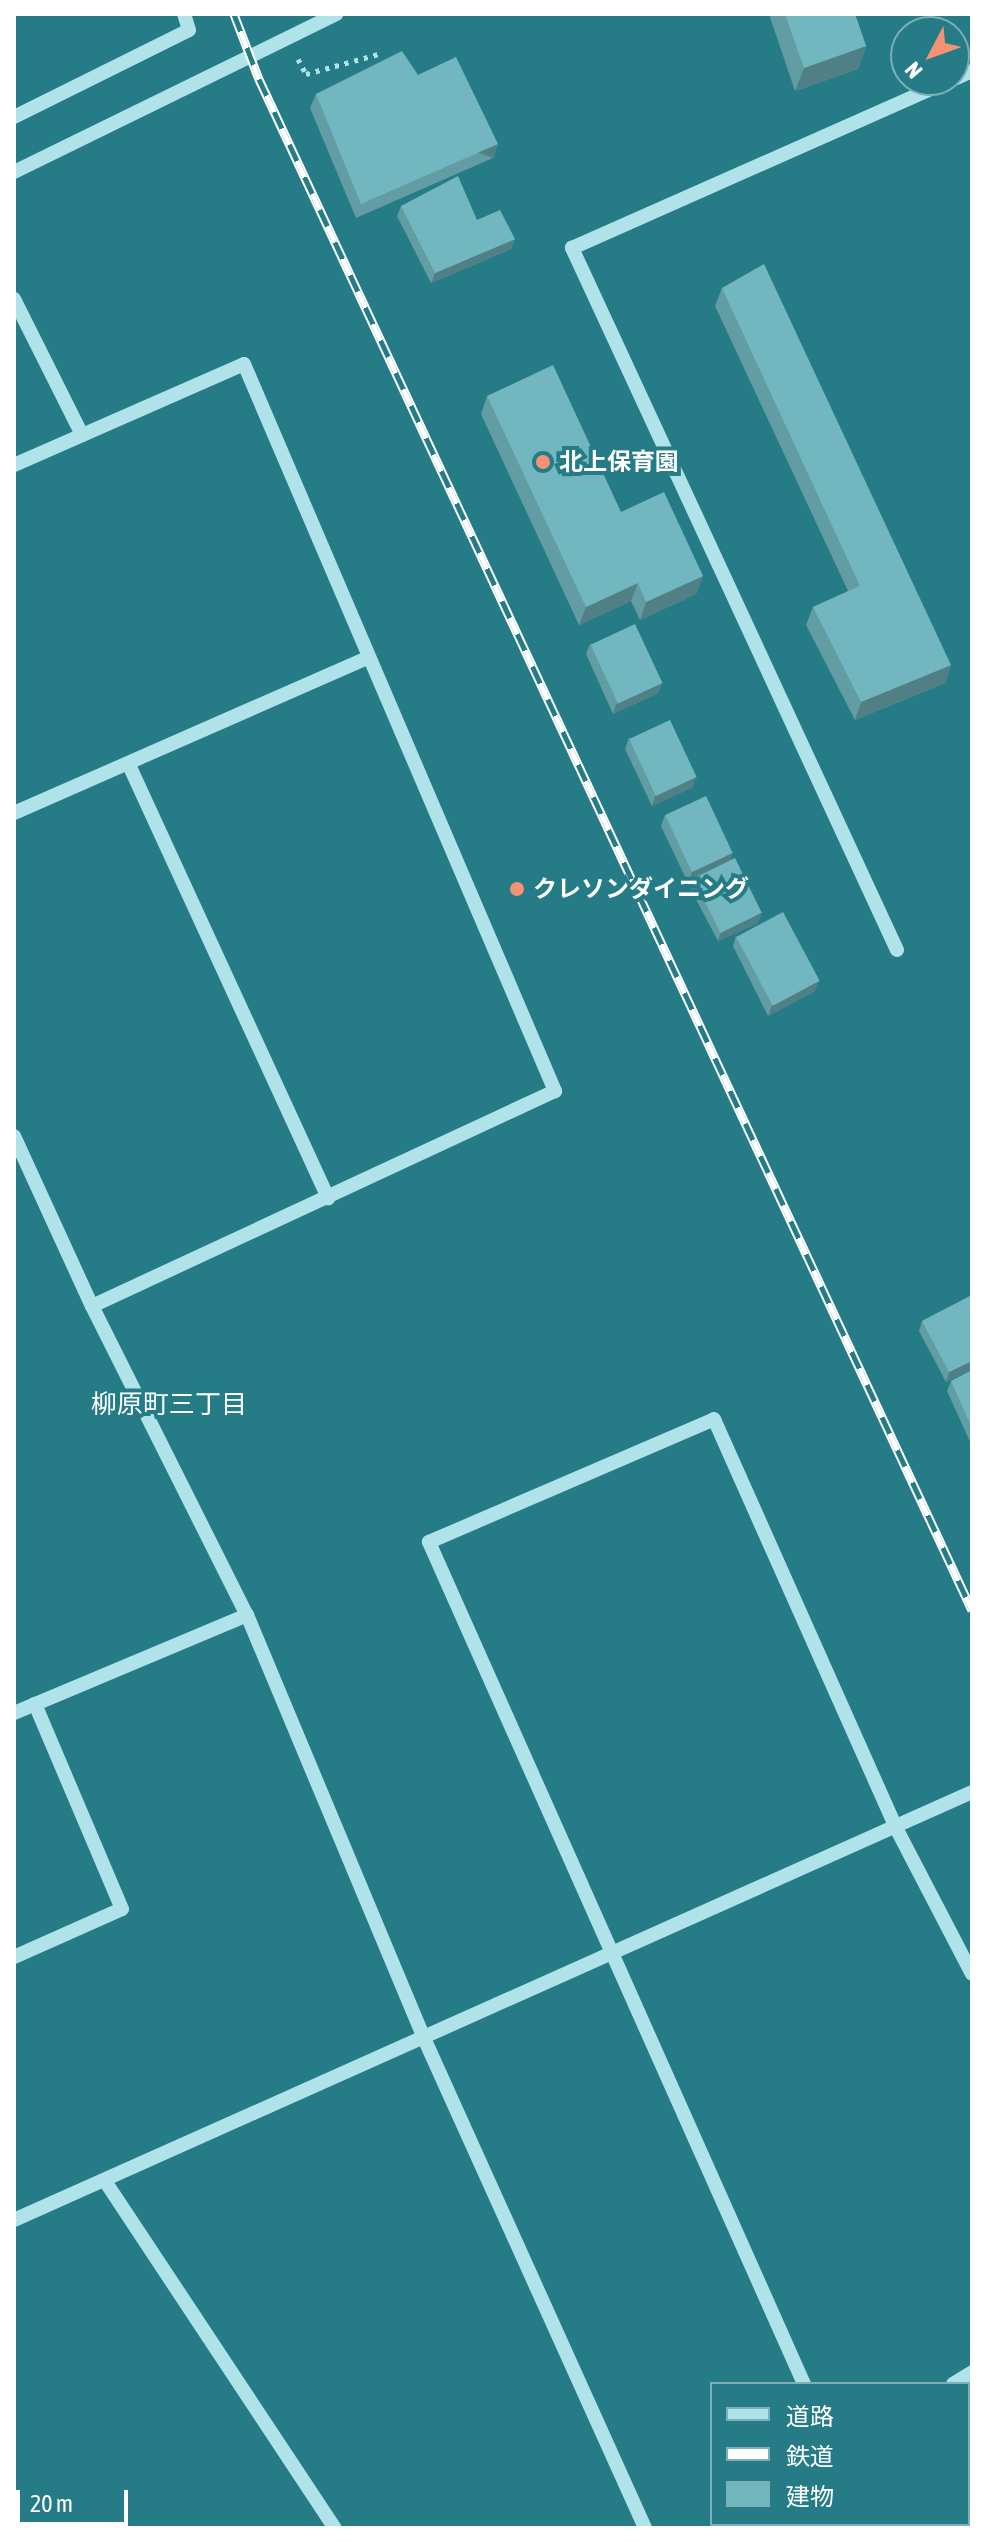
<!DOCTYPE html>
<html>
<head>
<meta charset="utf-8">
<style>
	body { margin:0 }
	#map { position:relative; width:986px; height:2542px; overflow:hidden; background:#257c86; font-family:"Asap Condensed","Noto Sans JP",sans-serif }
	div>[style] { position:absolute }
	.path>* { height:5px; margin-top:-2.5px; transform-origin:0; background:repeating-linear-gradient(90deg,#b0e3e9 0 4px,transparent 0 10px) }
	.minor>* { height:14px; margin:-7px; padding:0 7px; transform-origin:7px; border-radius:7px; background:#b0e3e9 }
	.rail>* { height:9px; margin-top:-4.5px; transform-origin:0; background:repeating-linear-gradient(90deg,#257c86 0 18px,#fff 0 36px); box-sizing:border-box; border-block:2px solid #fff }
	.wall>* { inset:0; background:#629da4 }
	.shaded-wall>* { inset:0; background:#508086; transform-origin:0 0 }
	.building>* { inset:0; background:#72b7bf; transform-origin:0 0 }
	.dots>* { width:22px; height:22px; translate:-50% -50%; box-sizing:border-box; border:4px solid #257c86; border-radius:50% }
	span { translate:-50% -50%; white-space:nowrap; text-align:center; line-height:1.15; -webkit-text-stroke:8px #257c86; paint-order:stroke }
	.poi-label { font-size:24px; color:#fff; font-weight:700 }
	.left { translate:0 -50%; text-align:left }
	.neighbourhood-label { font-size:26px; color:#fff }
	.frame { position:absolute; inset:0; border:16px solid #fff; pointer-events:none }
	.legend { position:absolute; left:710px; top:2382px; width:260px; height:144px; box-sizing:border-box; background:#257c86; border:2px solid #7cb0b6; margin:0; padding:10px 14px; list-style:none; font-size:24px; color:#fff }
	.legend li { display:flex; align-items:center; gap:16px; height:40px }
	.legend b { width:40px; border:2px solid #7cb0b6 }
	.north { position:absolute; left:890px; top:16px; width:80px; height:80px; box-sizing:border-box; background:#257c86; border:2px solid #7cb0b6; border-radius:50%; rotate:229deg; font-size:22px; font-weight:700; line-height:32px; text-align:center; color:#fff }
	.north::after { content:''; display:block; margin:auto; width:28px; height:36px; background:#f29474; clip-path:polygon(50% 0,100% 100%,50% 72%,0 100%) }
	.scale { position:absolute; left:16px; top:2490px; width:112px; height:36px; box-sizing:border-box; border:4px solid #fff; border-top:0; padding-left:10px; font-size:24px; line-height:28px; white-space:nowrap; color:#fff; -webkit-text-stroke:6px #257c86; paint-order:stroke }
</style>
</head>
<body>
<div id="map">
	<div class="path">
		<i style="left:298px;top:59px;width:17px;rotate:62deg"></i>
		<i style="left:306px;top:74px;width:79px;rotate:-15.4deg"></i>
	</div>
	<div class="minor">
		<i style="left:954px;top:79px;width:20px;rotate:-24deg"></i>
		<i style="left:14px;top:117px;width:195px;rotate:-26.4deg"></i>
		<i style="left:189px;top:30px;width:17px;rotate:-107deg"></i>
		<i style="left:14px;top:172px;width:359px;rotate:-26.1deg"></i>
		<i style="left:14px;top:299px;width:152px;rotate:63.4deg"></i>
		<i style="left:14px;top:465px;width:251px;rotate:-23.7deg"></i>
		<i style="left:244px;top:364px;width:791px;rotate:66.84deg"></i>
		<i style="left:555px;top:1091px;width:510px;rotate:155.09deg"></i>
		<i style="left:129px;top:765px;width:477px;rotate:65.3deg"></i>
		<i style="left:14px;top:813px;width:386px;rotate:-23.7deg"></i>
		<i style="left:897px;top:950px;width:774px;rotate:-114.84deg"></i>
		<i style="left:572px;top:248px;width:415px;rotate:-23.9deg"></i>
		<i style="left:14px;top:1136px;width:187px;rotate:65.4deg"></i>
		<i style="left:92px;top:1306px;width:346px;rotate:63.4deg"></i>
		<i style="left:247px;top:1615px;width:456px;rotate:67.3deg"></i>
		<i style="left:423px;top:2036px;width:540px;rotate:65.71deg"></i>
		<i style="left:14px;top:1713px;width:253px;rotate:-22.8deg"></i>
		<i style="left:14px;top:1957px;width:118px;rotate:-24deg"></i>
		<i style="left:122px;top:1909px;width:223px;rotate:-113deg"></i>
		<i style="left:105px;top:2181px;width:416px;rotate:56.5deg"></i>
		<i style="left:14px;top:2220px;width:1049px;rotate:-24.07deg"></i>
		<i style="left:804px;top:2384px;width:922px;rotate:-114.01deg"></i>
		<i style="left:429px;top:1542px;width:310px;rotate:-23.3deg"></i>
		<i style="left:714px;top:1419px;width:443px;rotate:66deg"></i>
		<i style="left:894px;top:1824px;width:169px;rotate:62.5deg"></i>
		<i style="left:953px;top:2384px;width:22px;rotate:-32deg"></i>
		<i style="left:968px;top:2396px;width:7px;rotate:56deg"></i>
		<i style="left:793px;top:2524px;width:4px;rotate:63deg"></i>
		<i style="left:719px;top:2528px;width:7px;rotate:-34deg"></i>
	</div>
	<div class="rail">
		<i style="left:234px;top:14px;width:70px;rotate:69deg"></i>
		<i style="left:259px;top:79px;width:1689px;rotate:65.03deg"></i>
	</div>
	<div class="wall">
		<i style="clip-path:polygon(769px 14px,855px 14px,866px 46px,858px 69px,795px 91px)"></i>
		<i style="clip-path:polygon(418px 75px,498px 144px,493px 158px,356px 218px,310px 108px,316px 94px)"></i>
		<i style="clip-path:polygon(401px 206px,515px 239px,511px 249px,431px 283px,397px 216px)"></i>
		<i style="clip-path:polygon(722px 288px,951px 665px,945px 683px,855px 720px,806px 625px,813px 607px,848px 591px,715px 306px)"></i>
		<i style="clip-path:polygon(487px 396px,621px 512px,703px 576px,696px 594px,640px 620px,631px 601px,579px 625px,481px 414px)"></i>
		<i style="clip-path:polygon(590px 644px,662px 683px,658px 693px,613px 714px,586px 654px)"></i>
		<i style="clip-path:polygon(629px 738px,693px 787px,652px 806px,625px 749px)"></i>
		<i style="clip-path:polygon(665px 815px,731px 860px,758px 923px,718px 941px,690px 888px,693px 880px,688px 883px,661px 826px)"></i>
		<i style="clip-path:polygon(736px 936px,815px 991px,768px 1016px,733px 946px)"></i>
		<i style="clip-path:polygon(972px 1295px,972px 1369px,946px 1382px,919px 1331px,922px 1321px)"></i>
		<i style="clip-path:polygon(972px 1370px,972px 1446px,947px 1391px,951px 1381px)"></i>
	</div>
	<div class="shaded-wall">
		<i style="clip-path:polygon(866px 46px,858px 69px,795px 91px,804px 68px)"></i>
		<i style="left:498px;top:144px;width:15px;height:150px;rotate:110deg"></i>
		<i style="clip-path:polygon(515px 239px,511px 249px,431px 283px,435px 273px)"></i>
		<i style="clip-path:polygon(703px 576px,696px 594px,640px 620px,646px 602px)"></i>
		<i style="clip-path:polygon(638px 583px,631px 601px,579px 625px,586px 607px)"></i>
		<i style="clip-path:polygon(951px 665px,945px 683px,855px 720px,861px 702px)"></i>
		<i style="clip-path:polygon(662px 683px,658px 693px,613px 714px,616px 704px)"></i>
		<i style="clip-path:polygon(696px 777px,693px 787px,652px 806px,655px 796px)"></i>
		<i style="clip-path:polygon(733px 853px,730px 863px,694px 878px,693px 880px,688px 883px,692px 872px)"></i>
		<i style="clip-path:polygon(762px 913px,758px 923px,718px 941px,721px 931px)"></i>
		<i style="clip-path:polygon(819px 981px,815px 991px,768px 1016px,772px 1005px)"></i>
		<i style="clip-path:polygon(972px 1361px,972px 1369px,946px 1382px,949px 1372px)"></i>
	</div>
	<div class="building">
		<i style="clip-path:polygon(785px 14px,855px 14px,866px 46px,804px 68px)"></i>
		<i style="clip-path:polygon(402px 51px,418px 75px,456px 57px,498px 144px,361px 204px,316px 94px)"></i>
		<i style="clip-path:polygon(458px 176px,477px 220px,500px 210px,515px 239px,435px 273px,401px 206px)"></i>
		<i style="clip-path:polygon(764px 264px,951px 665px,861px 702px,813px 607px,860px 586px,722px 288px)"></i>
		<i style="clip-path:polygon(553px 365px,621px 512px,664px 492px,703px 576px,646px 602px,638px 583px,586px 607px,487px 396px)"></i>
		<i style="left:635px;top:624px;width:65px;height:49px;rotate:65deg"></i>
		<i style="left:670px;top:720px;width:63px;height:45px;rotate:65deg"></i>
		<i style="left:706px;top:796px;width:63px;height:45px;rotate:65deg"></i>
		<i style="left:735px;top:858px;width:61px;height:46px;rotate:64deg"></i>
		<i style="left:783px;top:912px;width:78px;height:53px;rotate:62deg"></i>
		<i style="clip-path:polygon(972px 1295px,972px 1361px,949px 1372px,922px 1321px)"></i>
		<i style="clip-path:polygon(972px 1370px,972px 1428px,951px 1381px)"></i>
	</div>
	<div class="dots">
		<i style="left:543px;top:462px;background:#f29474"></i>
		<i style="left:517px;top:889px;background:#f29474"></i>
	</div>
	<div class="poi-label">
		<span class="left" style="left:559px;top:462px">北上保育園</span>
		<span class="left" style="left:533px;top:889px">クレソンダイニング</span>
	</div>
	<div class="neighbourhood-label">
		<span style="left:169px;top:1405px">柳原町三丁目</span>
	</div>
	<div class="frame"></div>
	<ul class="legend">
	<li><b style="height:10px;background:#b0e3e9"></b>道路</li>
	<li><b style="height:10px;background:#fff"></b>鉄道</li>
	<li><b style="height:22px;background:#72b7bf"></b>建物</li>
	</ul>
	<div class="north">N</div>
	<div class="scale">20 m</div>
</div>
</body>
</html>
